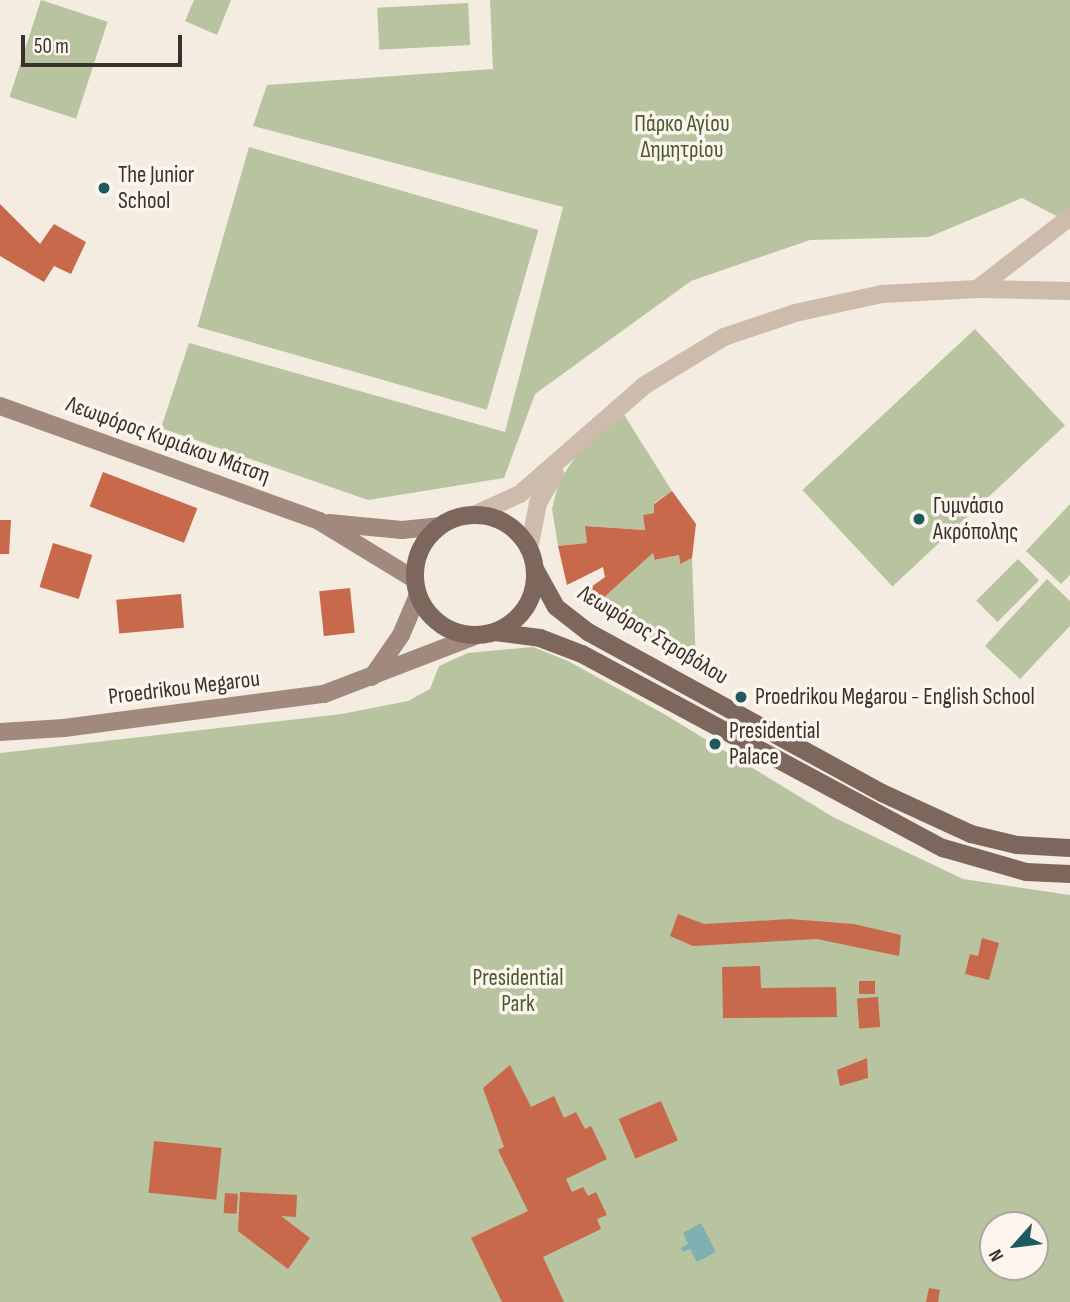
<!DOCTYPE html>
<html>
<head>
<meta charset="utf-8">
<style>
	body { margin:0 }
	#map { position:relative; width:1070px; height:1302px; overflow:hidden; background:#f4ebe1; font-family:"Sofia Sans Condensed",sans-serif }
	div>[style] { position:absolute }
	.green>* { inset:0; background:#b8c4a0; transform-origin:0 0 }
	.water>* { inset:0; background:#7fb0b2 }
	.building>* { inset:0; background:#c8694b; transform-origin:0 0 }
	.street>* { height:18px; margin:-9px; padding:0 9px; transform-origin:9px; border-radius:9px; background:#cdbbac }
	.secondary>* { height:18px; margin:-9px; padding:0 9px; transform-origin:9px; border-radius:9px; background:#a18a7d }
	.primary>* { height:18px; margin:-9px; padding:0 9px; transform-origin:9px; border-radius:9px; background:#7d675c }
	.primary>.ring { margin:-9px; padding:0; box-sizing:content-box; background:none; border:18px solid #7d675c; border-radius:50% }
	.dots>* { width:19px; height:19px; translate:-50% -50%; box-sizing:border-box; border:4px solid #fbf5ee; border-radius:50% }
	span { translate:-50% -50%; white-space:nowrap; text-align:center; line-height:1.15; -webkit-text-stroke:7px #fbf5ee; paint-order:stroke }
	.park-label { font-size:23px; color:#4a5a2e }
	.poi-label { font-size:23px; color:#3b302b }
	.left { translate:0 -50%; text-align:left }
	.street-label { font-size:23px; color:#3b302b }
	.north { position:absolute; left:979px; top:1211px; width:70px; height:70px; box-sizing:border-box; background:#fbf5ee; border:2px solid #aea6a0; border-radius:50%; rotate:242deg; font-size:19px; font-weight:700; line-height:28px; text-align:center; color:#3b302b }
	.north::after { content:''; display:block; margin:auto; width:24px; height:32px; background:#1f5a5e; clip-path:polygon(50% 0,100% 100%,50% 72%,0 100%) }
	.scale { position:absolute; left:21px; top:35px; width:161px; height:32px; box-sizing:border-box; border:4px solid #3b302b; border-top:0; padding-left:9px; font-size:21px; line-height:24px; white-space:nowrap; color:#3b302b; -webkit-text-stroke:5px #fbf5ee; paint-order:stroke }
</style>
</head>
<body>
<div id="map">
	<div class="green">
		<i style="left:41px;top:0;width:70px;height:102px;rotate:18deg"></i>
		<i style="clip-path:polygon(194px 0,231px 0,217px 35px,185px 21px)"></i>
		<i style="clip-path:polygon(490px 0,1070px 0,1070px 223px,1022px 198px,929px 237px,810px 240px,691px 281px,535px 394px,504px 478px,368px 500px,161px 428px,189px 343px,505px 432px,563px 207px,253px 126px,267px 85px,493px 69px)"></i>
		<i style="left:468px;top:3px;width:42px;height:91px;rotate:87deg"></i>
		<i style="left:249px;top:147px;width:301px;height:187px;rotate:16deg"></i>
		<i style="left:975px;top:329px;width:132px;height:236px;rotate:47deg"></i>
		<i style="clip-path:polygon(623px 413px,672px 491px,654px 503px,654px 513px,643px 515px,645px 530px,586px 526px,587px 543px,558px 546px,552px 509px,559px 481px,585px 443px)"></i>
		<i style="clip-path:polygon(1070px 504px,1070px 575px,1061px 584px,1026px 551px)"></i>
		<i style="clip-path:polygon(653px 553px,656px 560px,679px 555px,680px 563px,692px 558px,696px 665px,591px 609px)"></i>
		<i style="left:1018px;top:559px;width:30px;height:59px;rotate:45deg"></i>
		<i style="clip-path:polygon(1047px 579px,1070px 601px,1070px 626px,1020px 679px,985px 646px)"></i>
		<i style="clip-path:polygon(evenodd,533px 647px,568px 661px,664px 714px,833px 817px,963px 879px,1070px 895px,1070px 1302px,0 1302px,0 753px,342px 714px,408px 701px,430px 689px,439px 666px,468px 653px,533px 647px,993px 1225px,1035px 1225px,1035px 1267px,993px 1267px,993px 1225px)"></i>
	</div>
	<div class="water">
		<i style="clip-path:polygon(701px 1223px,716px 1252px,697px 1262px,690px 1249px,683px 1252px,681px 1248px,688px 1244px,683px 1233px)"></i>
	</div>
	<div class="building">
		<i style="clip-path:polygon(0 204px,40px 244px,54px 224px,86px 242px,71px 274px,54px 266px,44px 282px,0 256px)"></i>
		<i style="left:103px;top:472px;width:101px;height:37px;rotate:21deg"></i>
		<i style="clip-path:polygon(672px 491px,696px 524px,692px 558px,680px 564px,679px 555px,655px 560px,653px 553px,591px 609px,577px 597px,605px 577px,603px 567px,567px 585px,558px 546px,587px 543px,585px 526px,645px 530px,643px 515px,654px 513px,654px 504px)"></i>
		<i style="clip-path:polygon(0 520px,11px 520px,9px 554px,0 554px)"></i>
		<i style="left:53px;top:543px;width:41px;height:46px;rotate:17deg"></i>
		<i style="left:350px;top:588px;width:45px;height:31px;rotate:84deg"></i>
		<i style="left:181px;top:594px;width:34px;height:65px;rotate:85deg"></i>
		<i style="clip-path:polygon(678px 914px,704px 924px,790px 919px,854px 924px,901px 935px,899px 956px,817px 939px,693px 946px,670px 936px)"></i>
		<i style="clip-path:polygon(982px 938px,999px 943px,989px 980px,965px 974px,970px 954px,978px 956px)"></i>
		<i style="clip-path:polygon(760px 966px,761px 988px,836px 987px,837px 1017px,723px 1018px,722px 967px)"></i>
		<i style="left:875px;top:981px;width:13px;height:16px;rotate:90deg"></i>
		<i style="left:878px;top:997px;width:30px;height:21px;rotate:86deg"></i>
		<i style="clip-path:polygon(867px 1058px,868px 1078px,840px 1086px,837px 1070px)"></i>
		<i style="clip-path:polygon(510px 1065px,531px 1107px,554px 1096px,564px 1118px,576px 1112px,585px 1129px,591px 1126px,607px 1159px,566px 1179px,572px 1192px,583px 1187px,588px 1196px,596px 1192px,607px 1215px,597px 1219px,601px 1229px,543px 1257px,564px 1302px,502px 1302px,471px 1238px,528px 1211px,498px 1150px,504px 1147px,483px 1088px)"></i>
		<i style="left:661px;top:1101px;width:43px;height:46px;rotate:67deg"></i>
		<i style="left:154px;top:1141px;width:68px;height:52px;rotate:6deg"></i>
		<i style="clip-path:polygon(240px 1192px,297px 1195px,296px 1217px,281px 1216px,310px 1238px,288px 1269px,238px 1231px)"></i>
		<i style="left:225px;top:1193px;width:13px;height:20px;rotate:4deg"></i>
		<i style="clip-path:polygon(929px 1288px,940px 1290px,938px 1302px,926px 1302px)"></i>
	</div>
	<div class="street">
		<i style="left:977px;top:289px;width:118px;rotate:-37.7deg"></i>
		<i style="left:476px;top:514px;width:48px;rotate:-24.4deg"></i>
		<i style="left:520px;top:494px;width:166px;rotate:-41.1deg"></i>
		<i style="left:645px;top:385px;width:92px;rotate:-31.3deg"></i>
		<i style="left:724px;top:337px;width:75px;rotate:-18.7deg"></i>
		<i style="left:795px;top:313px;width:89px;rotate:-12.3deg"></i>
		<i style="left:882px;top:294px;width:95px;rotate:-3deg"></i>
		<i style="left:977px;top:289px;width:93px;rotate:1.2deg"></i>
		<i style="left:529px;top:549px;width:47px;rotate:-78.9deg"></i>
		<i style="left:538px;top:503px;width:34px;rotate:-60deg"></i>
	</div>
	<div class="secondary">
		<i style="left:0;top:406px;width:339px;rotate:19.8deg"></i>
		<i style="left:319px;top:521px;width:111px;rotate:31.4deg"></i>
		<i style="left:329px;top:523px;width:73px;rotate:5.5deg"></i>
		<i style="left:402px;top:530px;width:37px;rotate:-6deg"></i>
		<i style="left:372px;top:677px;width:51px;rotate:-55.4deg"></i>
		<i style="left:401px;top:635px;width:43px;rotate:-67deg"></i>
		<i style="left:0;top:732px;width:64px;rotate:-3.6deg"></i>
		<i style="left:64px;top:728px;width:262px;rotate:-7.5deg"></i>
		<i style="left:324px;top:694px;width:162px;rotate:-21deg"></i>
	</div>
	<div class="primary">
		<i class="ring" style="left:415px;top:515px;width:102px;height:102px"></i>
		<i style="left:535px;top:569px;width:43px;rotate:61.1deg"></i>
		<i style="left:556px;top:607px;width:41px;rotate:38deg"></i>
		<i style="left:588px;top:632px;width:335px;rotate:28.7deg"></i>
		<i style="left:882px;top:793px;width:98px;rotate:24.7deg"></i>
		<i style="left:971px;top:834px;width:47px;rotate:13.4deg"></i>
		<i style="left:1017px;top:845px;width:53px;rotate:3.2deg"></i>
		<i style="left:495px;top:632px;width:45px;rotate:7.6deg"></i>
		<i style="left:540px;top:638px;width:45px;rotate:20.9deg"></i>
		<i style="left:582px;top:654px;width:410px;rotate:28.3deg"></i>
		<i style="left:943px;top:848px;width:86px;rotate:16.1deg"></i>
		<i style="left:1026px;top:872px;width:44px;rotate:2.6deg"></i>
	</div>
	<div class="dots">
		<i style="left:104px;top:188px;background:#1f5a5e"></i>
		<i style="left:919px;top:519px;background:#1f5a5e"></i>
		<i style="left:741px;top:697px;background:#1f5a5e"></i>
		<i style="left:715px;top:744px;background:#1f5a5e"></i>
	</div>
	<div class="park-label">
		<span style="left:682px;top:137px">Πάρκο Αγίου<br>Δημητρίου</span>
		<span style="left:518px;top:991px">Presidential<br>Park</span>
	</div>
	<div class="poi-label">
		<span class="left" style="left:118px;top:188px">The Junior<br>School</span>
		<span class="left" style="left:933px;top:519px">Γυμνάσιο<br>Ακρόπολης</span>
		<span class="left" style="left:755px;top:697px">Proedrikou Megarou - English School</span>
		<span class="left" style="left:729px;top:744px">Presidential<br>Palace</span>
	</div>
	<div class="street-label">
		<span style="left:168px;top:440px;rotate:20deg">Λεωφόρος Κυριάκου Μάτση</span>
		<span style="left:653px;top:635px;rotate:31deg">Λεωφόρος Στροβόλου</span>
		<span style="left:184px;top:688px;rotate:-7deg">Proedrikou Megarou</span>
	</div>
	<div class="north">N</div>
	<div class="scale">50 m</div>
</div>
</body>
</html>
